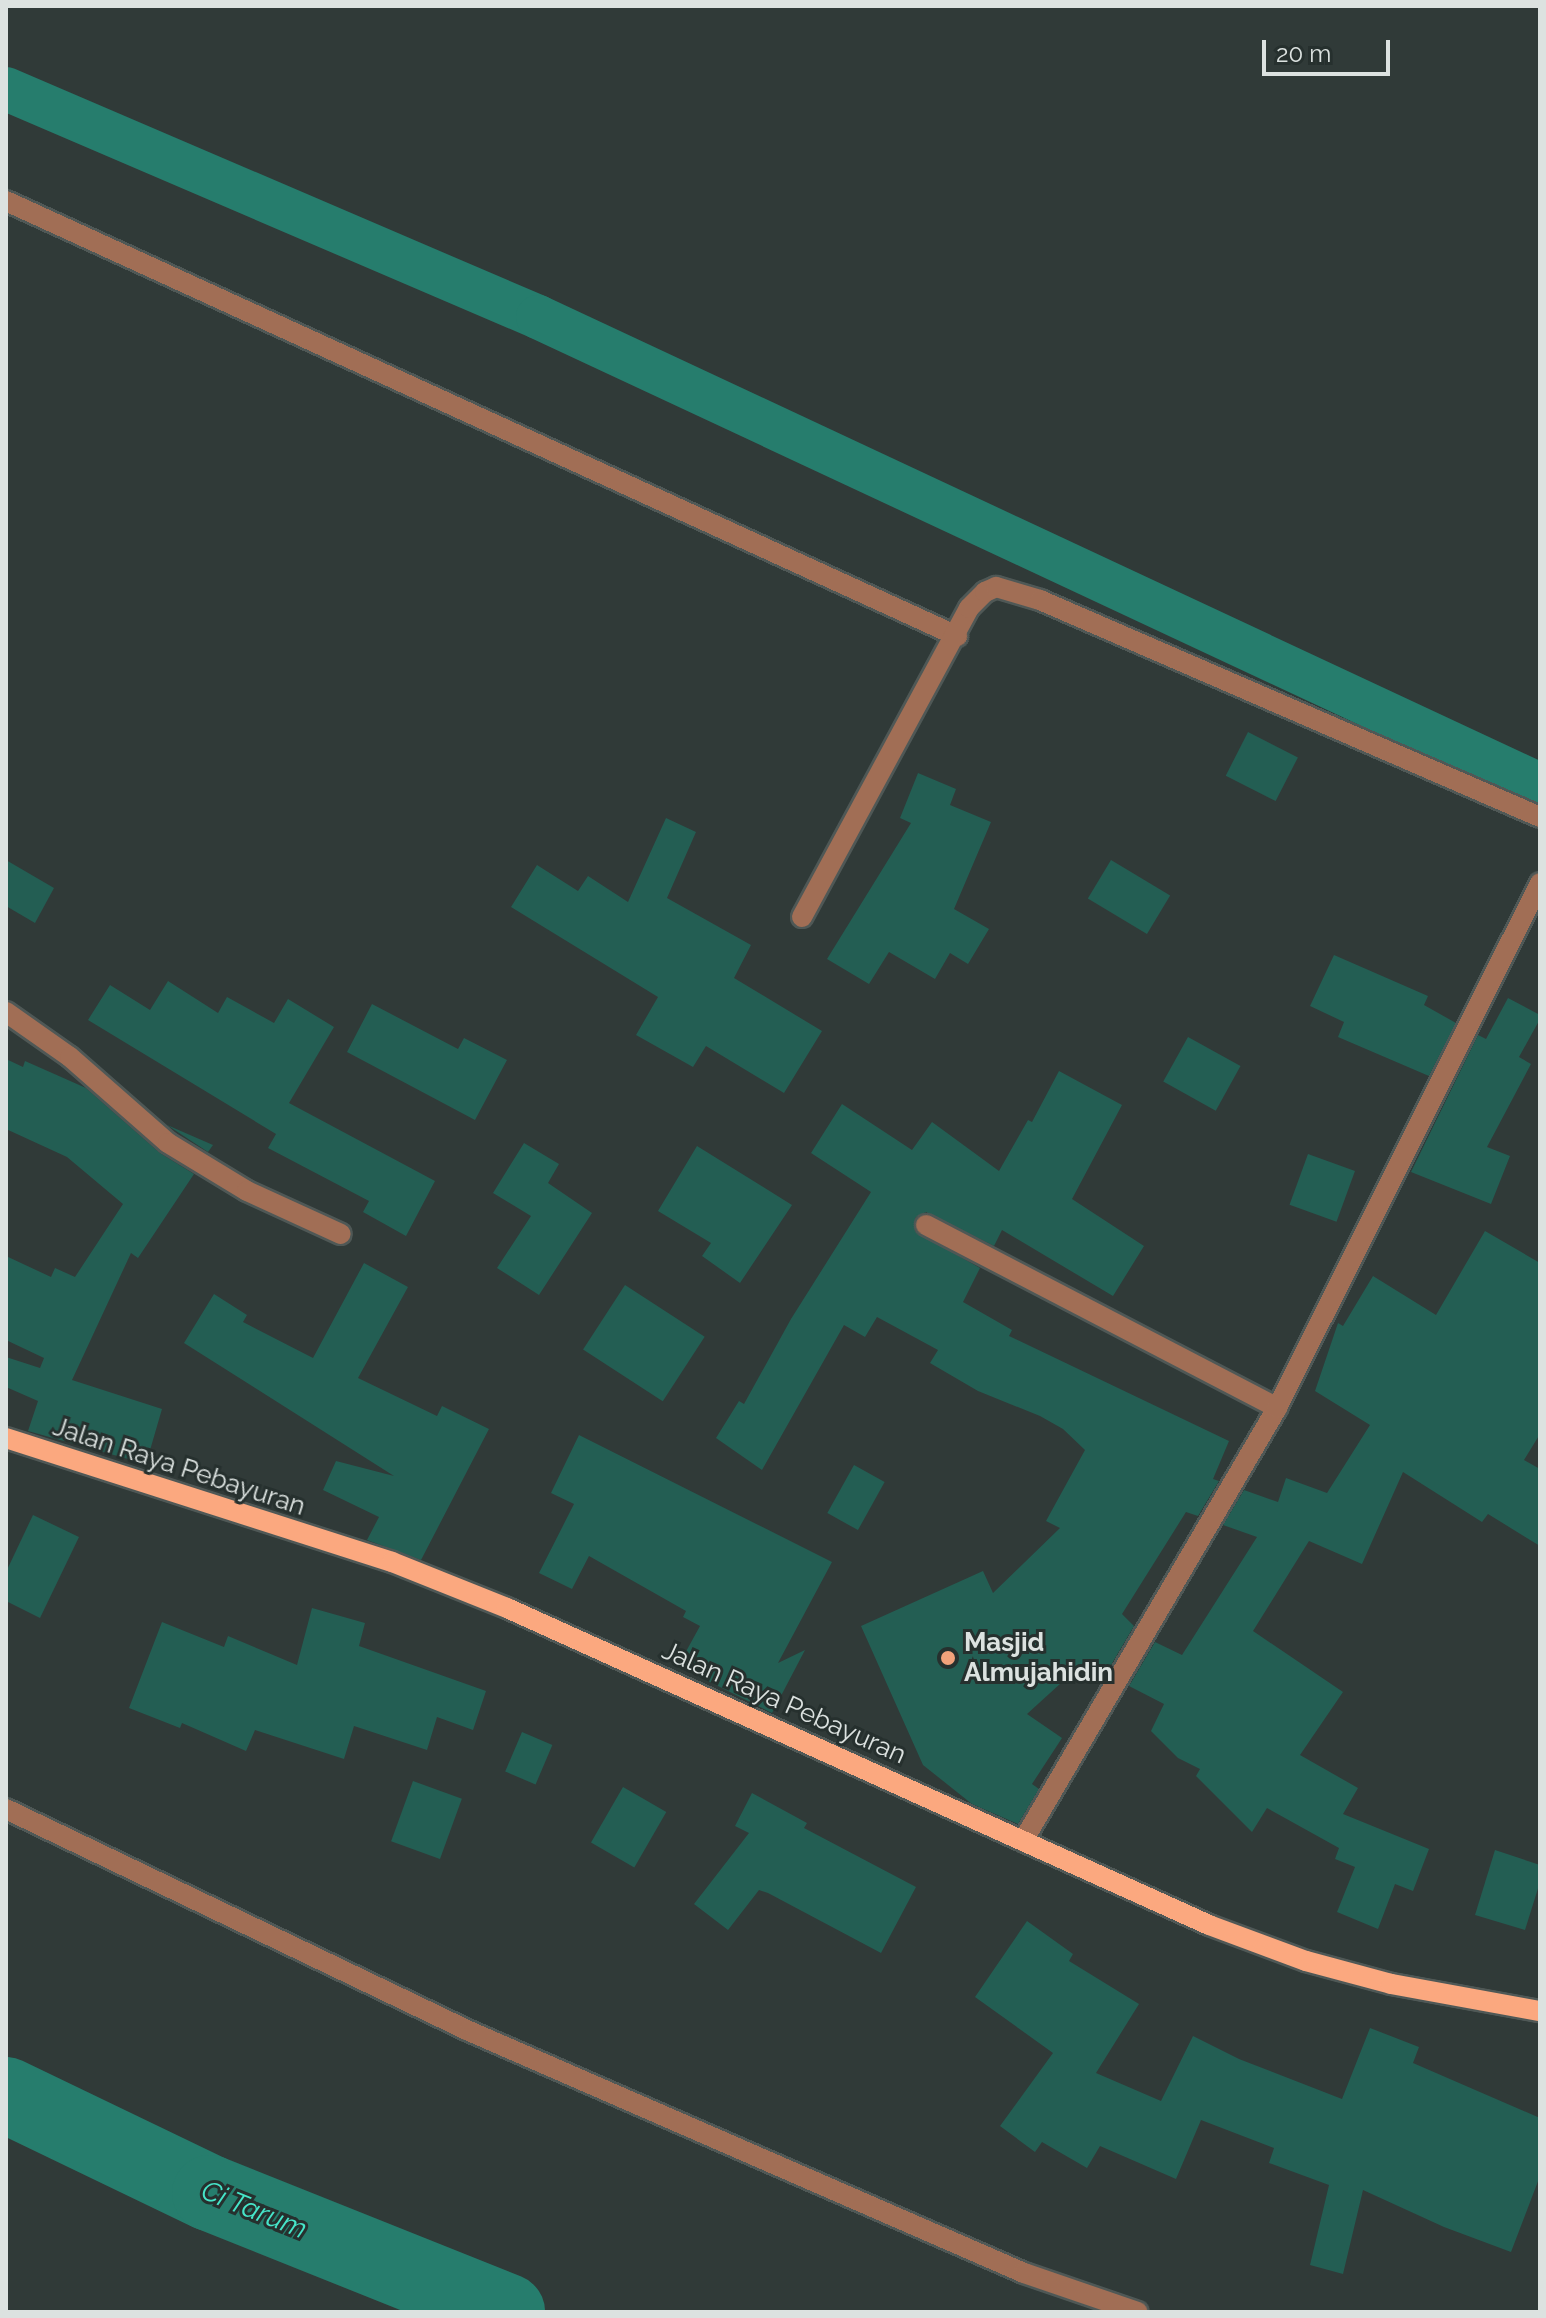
<!DOCTYPE html>
<html>
<head>
<meta charset="utf-8">
<style>
	body { margin:0 }
	#map { position:relative; width:1546px; height:2318px; overflow:hidden; background:#303a38; font-family:Raleway,sans-serif }
	div>[style] { position:absolute }
	.canal>* { height:44px; margin:-22px; padding:0 22px; transform-origin:22px; border-radius:22px; background:#267d6d }
	.river>* { height:76px; margin:-38px; padding:0 38px; transform-origin:38px; border-radius:38px; background:#267d6d }
	.building>* { inset:0; background:#235e53; transform-origin:0 0 }
	.roads { filter:drop-shadow(2px 0 #4f5856) drop-shadow(-2px 0 #4f5856) drop-shadow(0 2px #4f5856) drop-shadow(0 -2px #4f5856) }
	.minor>* { height:20px; margin:-10px; padding:0 10px; transform-origin:10px; border-radius:10px; background:#a16e55 }
	.major>* { height:20px; margin:-10px; padding:0 10px; transform-origin:10px; border-radius:10px; background:#fba87f }
	.dots>* { width:22px; height:22px; translate:-50% -50%; box-sizing:border-box; border:4px solid #26302e; border-radius:50% }
	span { translate:-50% -50%; white-space:nowrap; text-align:center; line-height:1.15; -webkit-text-stroke:6px #26302e; paint-order:stroke }
	.street-label { font-size:26px; color:#dce2e0 }
	.poi-label { font-size:26px; color:#dce2e0; font-weight:700 }
	.left { translate:0 -50%; text-align:left }
	.water-label { font-size:28px; color:#46e5c9; font-style:italic }
	.frame { position:absolute; inset:0; border:8px solid #dce2e0; pointer-events:none }
	.scale { position:absolute; left:1262px; top:40px; width:128px; height:36px; box-sizing:border-box; border:4px solid #dce2e0; border-top:0; padding-left:10px; font-size:24px; line-height:28px; white-space:nowrap; color:#dce2e0; -webkit-text-stroke:6px #26302e; paint-order:stroke }
</style>
</head>
<body>
<div id="map">
	<div class="canal">
		<i style="left:6px;top:89px;width:579px;rotate:23.2deg"></i>
		<i style="left:538px;top:317px;width:1106px;rotate:25.04deg"></i>
	</div>
	<div class="river">
		<i style="left:6px;top:2095px;width:226px;rotate:25.7deg"></i>
		<i style="left:210px;top:2193px;width:320px;rotate:21.8deg"></i>
	</div>
	<div class="building">
		<i style="left:1248px;top:732px;width:56px;height:49px;rotate:27deg"></i>
		<i style="clip-path:polygon(918px 773px,956px 789px,950px 805px,991px 822px,954px 909px,989px 929px,968px 964px,950px 953px,935px 979px,889px 952px,869px 984px,827px 959px,911px 823px,900px 818px)"></i>
		<i style="clip-path:polygon(666px 818px,696px 832px,667px 898px,751px 945px,734px 978px,822px 1031px,784px 1093px,706px 1046px,693px 1067px,636px 1035px,658px 997px,511px 907px,537px 865px,578px 891px,588px 876px,628px 902px)"></i>
		<i style="clip-path:polygon(6px 860px,54px 888px,35px 923px,6px 906px)"></i>
		<i style="left:1111px;top:860px;width:69px;height:45px;rotate:31deg"></i>
		<i style="clip-path:polygon(1334px 955px,1428px 996px,1424px 1005px,1456px 1023px,1429px 1076px,1338px 1037px,1344px 1022px,1310px 1006px)"></i>
		<i style="clip-path:polygon(168px 981px,218px 1013px,227px 997px,274px 1023px,288px 999px,334px 1027px,289px 1103px,435px 1181px,406px 1236px,363px 1212px,369px 1201px,268px 1148px,276px 1134px,88px 1020px,110px 985px,150px 1010px)"></i>
		<i style="clip-path:polygon(1508px 998px,1540px 1015px,1540px 1019px,1519px 1057px,1531px 1064px,1487px 1147px,1510px 1156px,1491px 1204px,1411px 1172px,1478px 1035px,1486px 1039px)"></i>
		<i style="clip-path:polygon(372px 1004px,458px 1049px,464px 1038px,507px 1060px,475px 1120px,347px 1052px)"></i>
		<i style="left:1188px;top:1037px;width:60px;height:51px;rotate:29deg"></i>
		<i style="clip-path:polygon(6px 1059px,23px 1067px,25px 1061px,86px 1088px,160px 1153px,194px 1174px,138px 1258px,131px 1253px,72px 1380px,162px 1409px,146px 1464px,28px 1431px,38px 1401px,6px 1387px,6px 1357px,40px 1368px,44px 1358px,6px 1340px,6px 1256px,51px 1277px,55px 1268px,75px 1277px,123px 1204px,67px 1157px,6px 1129px)"></i>
		<i style="clip-path:polygon(1059px 1071px,1122px 1105px,1072px 1199px,1144px 1246px,1113px 1296px,1002px 1230px,994px 1246px,926px 1212px,915px 1218px,915px 1231px,980px 1268px,963px 1302px,1012px 1330px,1009px 1336px,1229px 1441px,1213px 1479px,1219px 1481px,1198px 1516px,1186px 1512px,1122px 1614px,1134px 1626px,1101px 1682px,1083px 1663px,1027px 1714px,1062px 1738px,1032px 1784px,1039px 1789px,1018px 1824px,972px 1804px,923px 1765px,861px 1626px,983px 1571px,993px 1593px,1060px 1528px,1046px 1521px,1085px 1450px,1063px 1429px,1040px 1416px,978px 1391px,930px 1363px,938px 1350px,877px 1317px,865px 1337px,844px 1325px,762px 1470px,716px 1438px,739px 1401px,744px 1404px,791px 1319px,871px 1192px,811px 1153px,842px 1104px,912px 1150px,932px 1122px,999px 1171px,1028px 1120px,1032px 1122px)"></i>
		<i style="clip-path:polygon(167px 1125px,213px 1145px,208px 1152px)"></i>
		<i style="clip-path:polygon(524px 1143px,559px 1164px,548px 1183px,592px 1213px,539px 1295px,497px 1268px,531px 1216px,493px 1193px)"></i>
		<i style="clip-path:polygon(697px 1146px,792px 1205px,740px 1283px,702px 1256px,711px 1243px,658px 1211px)"></i>
		<i style="left:1308px;top:1154px;width:50px;height:54px;rotate:20deg"></i>
		<i style="clip-path:polygon(1485px 1231px,1540px 1263px,1540px 1434px,1524px 1460px,1540px 1469px,1540px 1546px,1488px 1514px,1482px 1522px,1403px 1472px,1362px 1564px,1309px 1541px,1253px 1631px,1343px 1692px,1300px 1755px,1358px 1788px,1343px 1814px,1429px 1849px,1413px 1891px,1395px 1884px,1378px 1929px,1337px 1912px,1355px 1867px,1335px 1859px,1339px 1848px,1267px 1808px,1252px 1832px,1196px 1776px,1200px 1769px,1178px 1758px,1151px 1731px,1164px 1704px,1129px 1686px,1155px 1642px,1182px 1655px,1257px 1537px,1223px 1525px,1244px 1490px,1278px 1502px,1286px 1478px,1327px 1493px,1370px 1425px,1315px 1391px,1338px 1323px,1343px 1326px,1373px 1276px,1436px 1315px)"></i>
		<i style="clip-path:polygon(364px 1263px,408px 1287px,358px 1378px,437px 1416px,442px 1406px,489px 1429px,421px 1560px,367px 1540px,379px 1517px,323px 1490px,336px 1461px,394px 1476px,184px 1343px,214px 1294px,247px 1315px,243px 1322px,313px 1358px)"></i>
		<i style="left:625px;top:1285px;width:95px;height:77px;rotate:33deg"></i>
		<i style="clip-path:polygon(579px 1435px,832px 1562px,778px 1663px,805px 1650px,772px 1713px,678px 1666px,700px 1626px,683px 1617px,686px 1611px,589px 1556px,572px 1589px,539px 1573px,574px 1504px,551px 1493px)"></i>
		<i style="left:854px;top:1465px;width:35px;height:55px;rotate:29deg"></i>
		<i style="clip-path:polygon(33px 1515px,79px 1537px,40px 1618px,6px 1601px,6px 1572px)"></i>
		<i style="clip-path:polygon(312px 1608px,365px 1623px,359px 1646px,486px 1691px,473px 1730px,437px 1717px,427px 1750px,354px 1726px,344px 1759px,255px 1730px,246px 1751px,182px 1723px,180px 1728px,129px 1708px,162px 1622px,224px 1647px,228px 1636px,297px 1665px)"></i>
		<i style="left:522px;top:1732px;width:33px;height:43px;rotate:23deg"></i>
		<i style="left:413px;top:1781px;width:52px;height:64px;rotate:20deg"></i>
		<i style="left:623px;top:1787px;width:50px;height:64px;rotate:30deg"></i>
		<i style="clip-path:polygon(752px 1793px,807px 1823px,804px 1828px,916px 1887px,881px 1953px,768px 1893px,759px 1890px,728px 1930px,694px 1904px,749px 1833px,735px 1826px)"></i>
		<i style="clip-path:polygon(1495px 1850px,1540px 1865px,1540px 1882px,1525px 1930px,1475px 1915px)"></i>
		<i style="clip-path:polygon(1027px 1921px,1073px 1954px,1069px 1961px,1139px 2004px,1096px 2073px,1161px 2101px,1193px 2036px,1239px 2059px,1342px 2099px,1370px 2028px,1419px 2047px,1413px 2063px,1540px 2118px,1540px 2176px,1511px 2252px,1444px 2227px,1363px 2190px,1343px 2274px,1310px 2265px,1329px 2185px,1269px 2163px,1274px 2148px,1201px 2120px,1176px 2179px,1100px 2146px,1087px 2168px,1042px 2142px,1035px 2152px,1000px 2126px,1053px 2053px,975px 1997px)"></i>
	</div>
	<div class="roads">
		<div class="minor">
			<i style="left:6px;top:201px;width:1046px;rotate:24.58deg"></i>
			<i style="left:802px;top:917px;width:351px;rotate:-61.6deg"></i>
			<i style="left:969px;top:608px;width:23px;rotate:-45deg"></i>
			<i style="left:985px;top:592px;width:12px;rotate:-24deg"></i>
			<i style="left:996px;top:587px;width:46px;rotate:16.5deg"></i>
			<i style="left:1040px;top:600px;width:545px;rotate:23.46deg"></i>
			<i style="left:6px;top:1012px;width:78px;rotate:35.1deg"></i>
			<i style="left:70px;top:1057px;width:130px;rotate:41.3deg"></i>
			<i style="left:168px;top:1143px;width:92px;rotate:31.3deg"></i>
			<i style="left:247px;top:1191px;width:103px;rotate:24.6deg"></i>
			<i style="left:926px;top:1225px;width:396px;rotate:27.5deg"></i>
			<i style="left:6px;top:1809px;width:513px;rotate:25.62deg"></i>
			<i style="left:469px;top:2031px;width:605px;rotate:23.56deg"></i>
			<i style="left:1024px;top:2273px;width:120px;rotate:18.9deg"></i>
			<i style="left:1023px;top:1841px;width:502px;rotate:-59.6deg"></i>
			<i style="left:1277px;top:1408px;width:587px;rotate:-63.39deg"></i>
		</div>
		<div class="major">
			<i style="left:6px;top:1438px;width:405px;rotate:17.8deg"></i>
			<i style="left:392px;top:1562px;width:124px;rotate:21.8deg"></i>
			<i style="left:507px;top:1608px;width:770px;rotate:24.3deg"></i>
			<i style="left:1209px;top:1925px;width:103px;rotate:20.4deg"></i>
			<i style="left:1306px;top:1961px;width:88px;rotate:15.1deg"></i>
			<i style="left:1391px;top:1984px;width:151px;rotate:10.3deg"></i>
		</div>
	</div>
	<div class="dots">
		<i style="left:948px;top:1658px;background:#f1a27b"></i>
	</div>
	<div class="street-label">
		<span style="left:179px;top:1467px;rotate:18deg">Jalan Raya Pebayuran</span>
		<span style="left:784px;top:1703px;rotate:24deg">Jalan Raya Pebayuran</span>
	</div>
	<div class="poi-label">
		<span class="left" style="left:964px;top:1658px">Masjid<br>Almujahidin</span>
	</div>
	<div class="water-label">
		<span style="left:254px;top:2210px;rotate:22deg">Ci Tarum</span>
	</div>
	<div class="frame"></div>
	<div class="scale">20 m</div>
</div>
</body>
</html>
